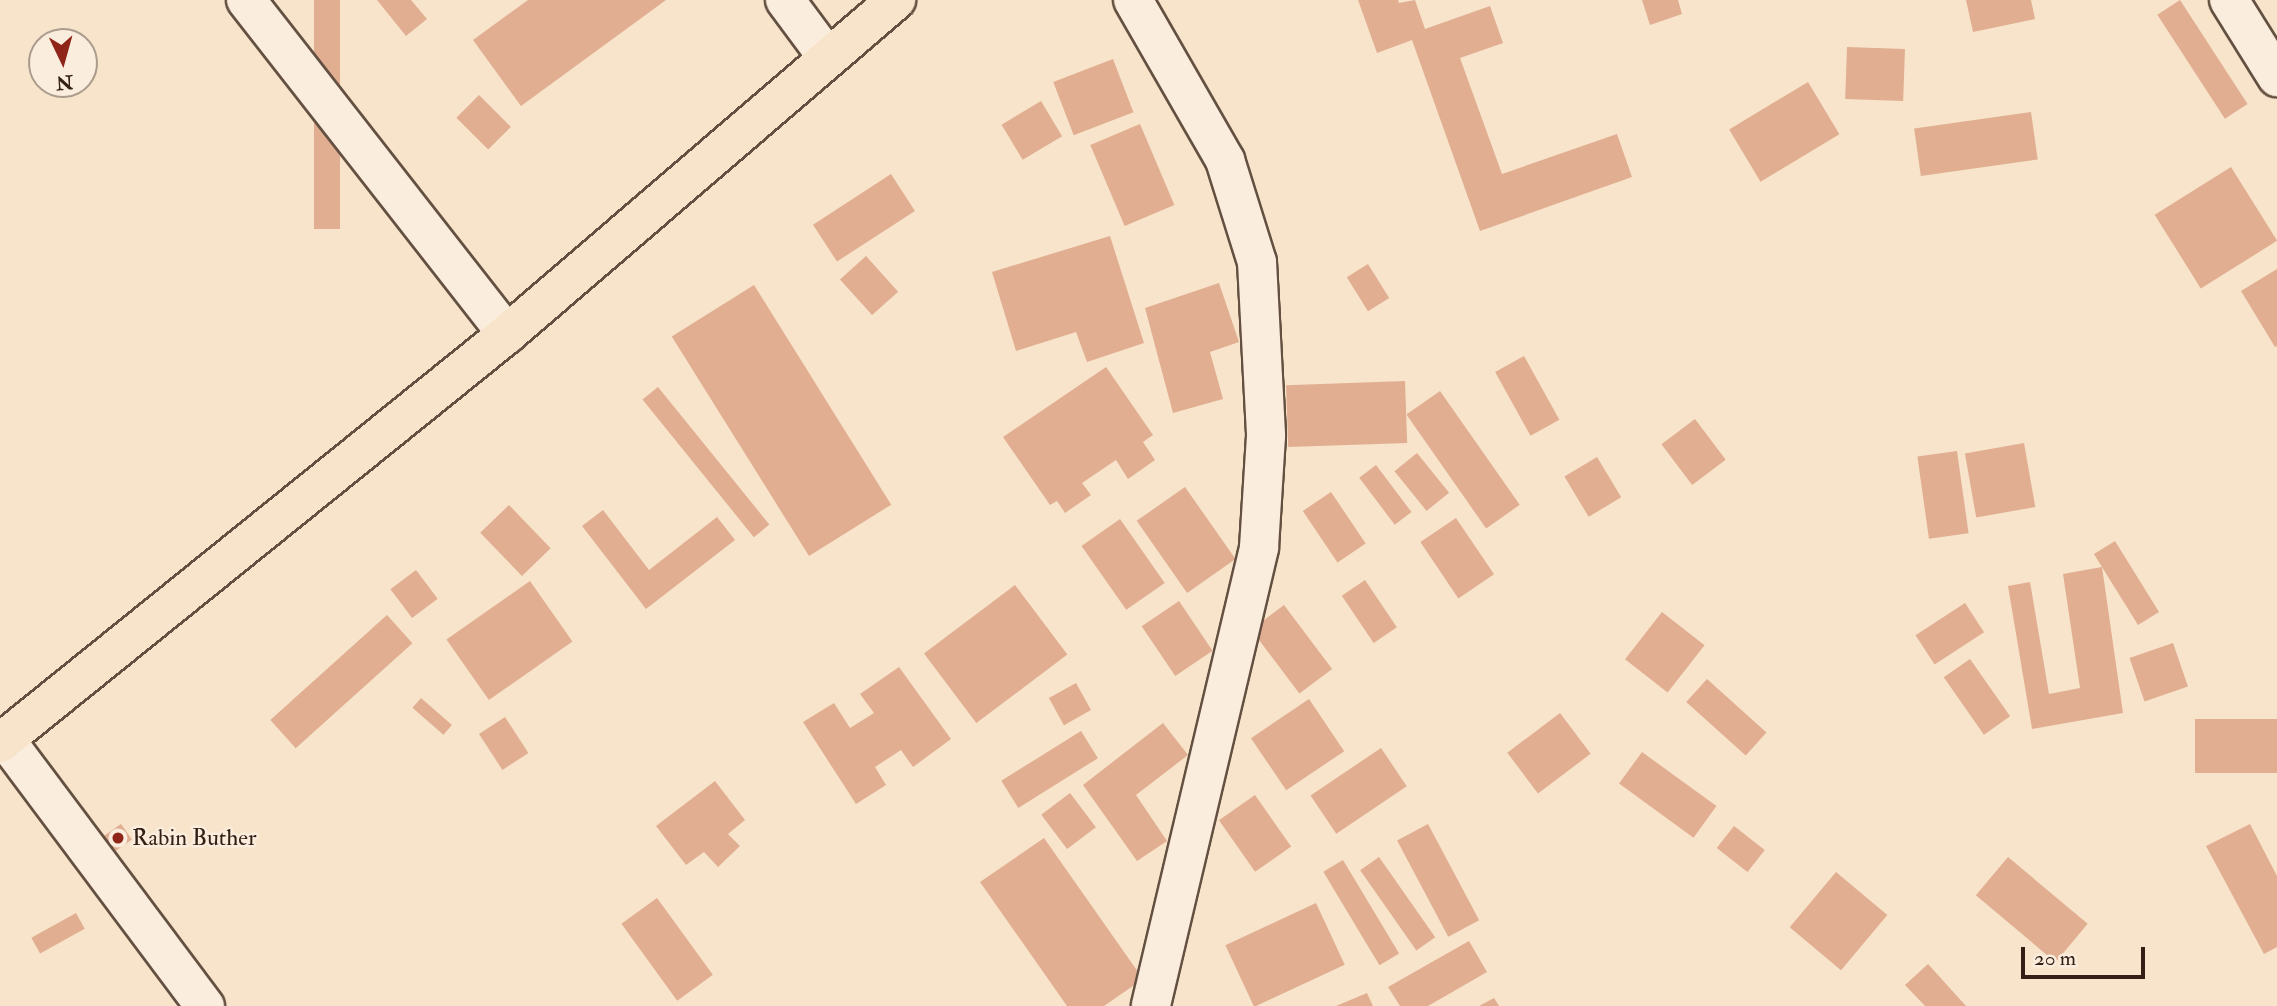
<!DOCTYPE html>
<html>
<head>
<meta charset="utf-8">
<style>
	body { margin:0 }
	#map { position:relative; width:2277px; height:1006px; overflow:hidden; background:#f7e4ca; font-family:"IM FELL Double Pica",serif }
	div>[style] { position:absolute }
	.building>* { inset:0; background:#e1ae92; transform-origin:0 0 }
	.roads { filter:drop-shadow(2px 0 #645041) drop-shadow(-2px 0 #645041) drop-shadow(0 2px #645041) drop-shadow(0 -2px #645041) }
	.minor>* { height:38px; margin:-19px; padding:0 19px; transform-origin:19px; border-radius:19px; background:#faeddd }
	.major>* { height:38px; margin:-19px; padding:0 19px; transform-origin:19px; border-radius:19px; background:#f7e4ca }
	.dots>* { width:19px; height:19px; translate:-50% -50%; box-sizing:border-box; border:4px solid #faeddd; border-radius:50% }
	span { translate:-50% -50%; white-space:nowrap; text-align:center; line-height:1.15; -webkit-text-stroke:5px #faeddd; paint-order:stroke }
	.poi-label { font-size:23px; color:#331f13 }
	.left { translate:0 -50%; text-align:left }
	.north { position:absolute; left:28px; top:28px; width:70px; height:70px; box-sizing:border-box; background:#faeddd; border:2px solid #aa9b8c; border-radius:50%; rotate:175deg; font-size:19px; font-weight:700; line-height:28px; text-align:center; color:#331f13 }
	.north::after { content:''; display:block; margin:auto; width:24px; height:32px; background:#8f2418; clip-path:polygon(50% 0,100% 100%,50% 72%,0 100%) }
	.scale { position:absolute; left:2021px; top:947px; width:124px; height:32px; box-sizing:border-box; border:4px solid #331f13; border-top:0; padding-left:9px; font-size:21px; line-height:24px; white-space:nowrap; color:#331f13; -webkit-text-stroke:5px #faeddd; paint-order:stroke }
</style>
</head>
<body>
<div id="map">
	<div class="building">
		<i style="left:314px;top:0;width:26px;height:229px"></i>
		<i style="clip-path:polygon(377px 0,411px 0,427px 19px,406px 36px)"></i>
		<i style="clip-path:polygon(528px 0,666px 0,521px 106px,473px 40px)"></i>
		<i style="clip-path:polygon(1358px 0,1398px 0,1399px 3px,1415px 0,1425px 29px,1490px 6px,1503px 43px,1460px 58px,1502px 174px,1617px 134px,1632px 177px,1480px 231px,1412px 40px,1377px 53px)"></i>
		<i style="clip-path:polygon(1642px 0,1678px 0,1682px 14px,1650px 25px)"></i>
		<i style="clip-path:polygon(1966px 0,2031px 0,2035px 19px,1973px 32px)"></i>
		<i style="left:2180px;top:0;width:124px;height:27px;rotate:57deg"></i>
		<i style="left:1847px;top:47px;width:58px;height:52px;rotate:2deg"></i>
		<i style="left:1113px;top:59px;width:57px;height:64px;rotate:69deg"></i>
		<i style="left:1808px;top:82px;width:61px;height:92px;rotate:59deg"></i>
		<i style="left:479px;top:95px;width:45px;height:32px;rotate:45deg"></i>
		<i style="left:1041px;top:101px;width:41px;height:46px;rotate:59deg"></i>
		<i style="left:2031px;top:112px;width:48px;height:118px;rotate:82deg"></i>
		<i style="left:1140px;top:124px;width:88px;height:54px;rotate:67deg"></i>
		<i style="left:2231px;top:167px;width:87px;height:90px;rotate:58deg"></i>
		<i style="left:891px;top:174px;width:44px;height:93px;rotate:57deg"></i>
		<i style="clip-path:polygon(1110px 236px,1144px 343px,1087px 362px,1076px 332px,1016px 351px,992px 272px)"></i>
		<i style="left:866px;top:256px;width:48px;height:35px;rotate:48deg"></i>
		<i style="left:1368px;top:264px;width:40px;height:25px;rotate:58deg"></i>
		<i style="clip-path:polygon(2277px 269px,2277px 346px,2275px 347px,2241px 291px)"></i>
		<i style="clip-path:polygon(1219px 283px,1239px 342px,1210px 352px,1223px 399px,1173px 413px,1145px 308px)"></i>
		<i style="left:754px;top:285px;width:259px;height:97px;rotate:58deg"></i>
		<i style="left:1524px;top:356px;width:73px;height:33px;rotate:61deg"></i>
		<i style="clip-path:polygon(1106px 367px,1153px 435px,1143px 442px,1155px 460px,1128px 479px,1116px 460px,1082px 483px,1091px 495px,1065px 513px,1057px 501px,1050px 505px,1003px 437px)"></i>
		<i style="left:1405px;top:381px;width:62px;height:119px;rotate:88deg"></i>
		<i style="left:658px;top:387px;width:177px;height:20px;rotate:51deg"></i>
		<i style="left:1440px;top:391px;width:139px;height:41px;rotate:55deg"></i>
		<i style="left:1695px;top:419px;width:51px;height:42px;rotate:53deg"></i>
		<i style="left:2024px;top:443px;width:65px;height:60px;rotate:80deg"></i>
		<i style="left:1957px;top:451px;width:83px;height:40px;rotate:82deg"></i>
		<i style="left:1417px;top:453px;width:51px;height:29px;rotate:51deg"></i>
		<i style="left:1597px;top:457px;width:47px;height:38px;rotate:59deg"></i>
		<i style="left:1376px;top:465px;width:59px;height:21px;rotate:53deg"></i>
		<i style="left:1185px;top:487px;width:88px;height:59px;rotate:55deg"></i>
		<i style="left:1331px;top:492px;width:62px;height:34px;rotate:56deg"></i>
		<i style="left:509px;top:505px;width:60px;height:40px;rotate:46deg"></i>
		<i style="clip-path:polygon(603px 510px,649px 570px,717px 517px,735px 540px,646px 609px,582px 526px)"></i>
		<i style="left:1456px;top:518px;width:68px;height:43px;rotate:56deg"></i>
		<i style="left:1120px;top:519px;width:78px;height:47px;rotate:55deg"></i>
		<i style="clip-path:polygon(2115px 541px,2159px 612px,2138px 625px,2102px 567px,2123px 713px,2032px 729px,2008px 586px,2030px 582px,2049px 694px,2080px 688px,2063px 574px,2102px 567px,2094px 554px)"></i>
		<i style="left:416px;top:570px;width:36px;height:32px;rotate:53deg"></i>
		<i style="left:1365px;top:580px;width:57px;height:28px;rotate:56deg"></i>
		<i style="left:530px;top:581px;width:74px;height:102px;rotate:55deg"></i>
		<i style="left:1015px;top:585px;width:87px;height:114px;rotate:53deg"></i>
		<i style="left:1179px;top:601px;width:60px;height:45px;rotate:56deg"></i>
		<i style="left:1965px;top:603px;width:35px;height:59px;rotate:57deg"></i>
		<i style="left:1284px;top:605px;width:80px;height:41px;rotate:53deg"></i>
		<i style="left:1662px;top:612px;width:54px;height:60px;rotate:38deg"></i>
		<i style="left:387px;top:615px;width:38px;height:157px;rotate:48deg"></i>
		<i style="left:2173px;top:643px;width:46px;height:46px;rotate:71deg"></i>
		<i style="left:1970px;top:659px;width:70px;height:32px;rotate:55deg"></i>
		<i style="clip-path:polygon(899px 667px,951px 739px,913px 767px,901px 750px,875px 767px,886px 785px,856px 804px,803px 722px,834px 703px,850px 728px,874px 713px,860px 694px)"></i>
		<i style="left:1707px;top:679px;width:80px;height:31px;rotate:42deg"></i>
		<i style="left:1076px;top:683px;width:31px;height:31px;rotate:61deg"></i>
		<i style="left:421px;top:698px;width:41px;height:13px;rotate:41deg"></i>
		<i style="left:1309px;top:699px;width:63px;height:70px;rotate:56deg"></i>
		<i style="left:1560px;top:713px;width:51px;height:66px;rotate:53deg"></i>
		<i style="left:505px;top:717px;width:43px;height:31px;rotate:57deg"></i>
		<i style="left:2277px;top:719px;width:54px;height:82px;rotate:90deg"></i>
		<i style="clip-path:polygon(1163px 723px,1188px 755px,1136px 795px,1167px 841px,1137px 861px,1083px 785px)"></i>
		<i style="left:1081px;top:731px;width:32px;height:94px;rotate:58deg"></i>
		<i style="left:1381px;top:748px;width:46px;height:85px;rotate:56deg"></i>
		<i style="left:1642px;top:752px;width:92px;height:39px;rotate:36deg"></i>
		<i style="clip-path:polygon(715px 781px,745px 820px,728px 834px,740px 846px,718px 867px,704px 852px,686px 865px,656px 826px)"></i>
		<i style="left:1070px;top:793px;width:43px;height:36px;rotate:53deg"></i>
		<i style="left:1255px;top:795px;width:63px;height:44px;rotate:55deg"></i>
		<i style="left:121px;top:824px;width:19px;height:21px;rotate:55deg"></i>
		<i style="left:1428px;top:824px;width:109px;height:35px;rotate:62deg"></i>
		<i style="clip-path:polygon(2250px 824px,2277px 876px,2277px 947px,2264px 954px,2206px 846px)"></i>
		<i style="left:1734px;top:826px;width:39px;height:28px;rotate:38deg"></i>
		<i style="clip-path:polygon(1044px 838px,1143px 979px,1104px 1006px,1067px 1006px,980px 882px)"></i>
		<i style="left:1379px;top:857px;width:98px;height:23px;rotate:55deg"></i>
		<i style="left:2008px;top:857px;width:104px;height:50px;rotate:40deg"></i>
		<i style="left:1343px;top:860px;width:109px;height:23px;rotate:59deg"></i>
		<i style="left:1836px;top:872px;width:67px;height:72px;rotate:40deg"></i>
		<i style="left:657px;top:898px;width:95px;height:44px;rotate:54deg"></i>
		<i style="left:1316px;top:903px;width:68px;height:100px;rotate:65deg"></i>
		<i style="left:76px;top:913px;width:18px;height:51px;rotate:61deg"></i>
		<i style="clip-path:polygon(1469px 941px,1487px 972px,1428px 1006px,1400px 1006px,1388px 987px)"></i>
		<i style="clip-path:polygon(1928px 964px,1966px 1006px,1925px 1006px,1905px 985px)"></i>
		<i style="clip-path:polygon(1367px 993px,1373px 1006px,1336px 1006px)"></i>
		<i style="clip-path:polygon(1494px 998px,1499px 1006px,1479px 1006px)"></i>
	</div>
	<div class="roads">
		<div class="minor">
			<i style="left:246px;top:0;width:424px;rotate:52deg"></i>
			<i style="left:785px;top:0;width:72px;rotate:53.4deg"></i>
			<i style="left:1133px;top:0;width:185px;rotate:60.1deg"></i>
			<i style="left:1225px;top:160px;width:107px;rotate:72.6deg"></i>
			<i style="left:1257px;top:262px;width:174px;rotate:87deg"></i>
			<i style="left:1266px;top:436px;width:112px;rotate:93.6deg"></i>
			<i style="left:1259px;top:548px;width:471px;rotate:103.3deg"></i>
			<i style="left:2229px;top:0;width:91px;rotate:58.1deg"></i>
			<i style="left:5px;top:739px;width:334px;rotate:53.2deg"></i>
		</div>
		<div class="major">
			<i style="left:0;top:743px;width:651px;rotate:-38.89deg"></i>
			<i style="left:507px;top:334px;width:513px;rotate:-40.65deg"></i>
		</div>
	</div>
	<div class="dots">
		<i style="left:118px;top:838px;background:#8f2418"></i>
	</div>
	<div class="poi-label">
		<span class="left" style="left:132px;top:838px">Rabin Buther</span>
	</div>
	<div class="north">N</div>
	<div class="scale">20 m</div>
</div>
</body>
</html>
